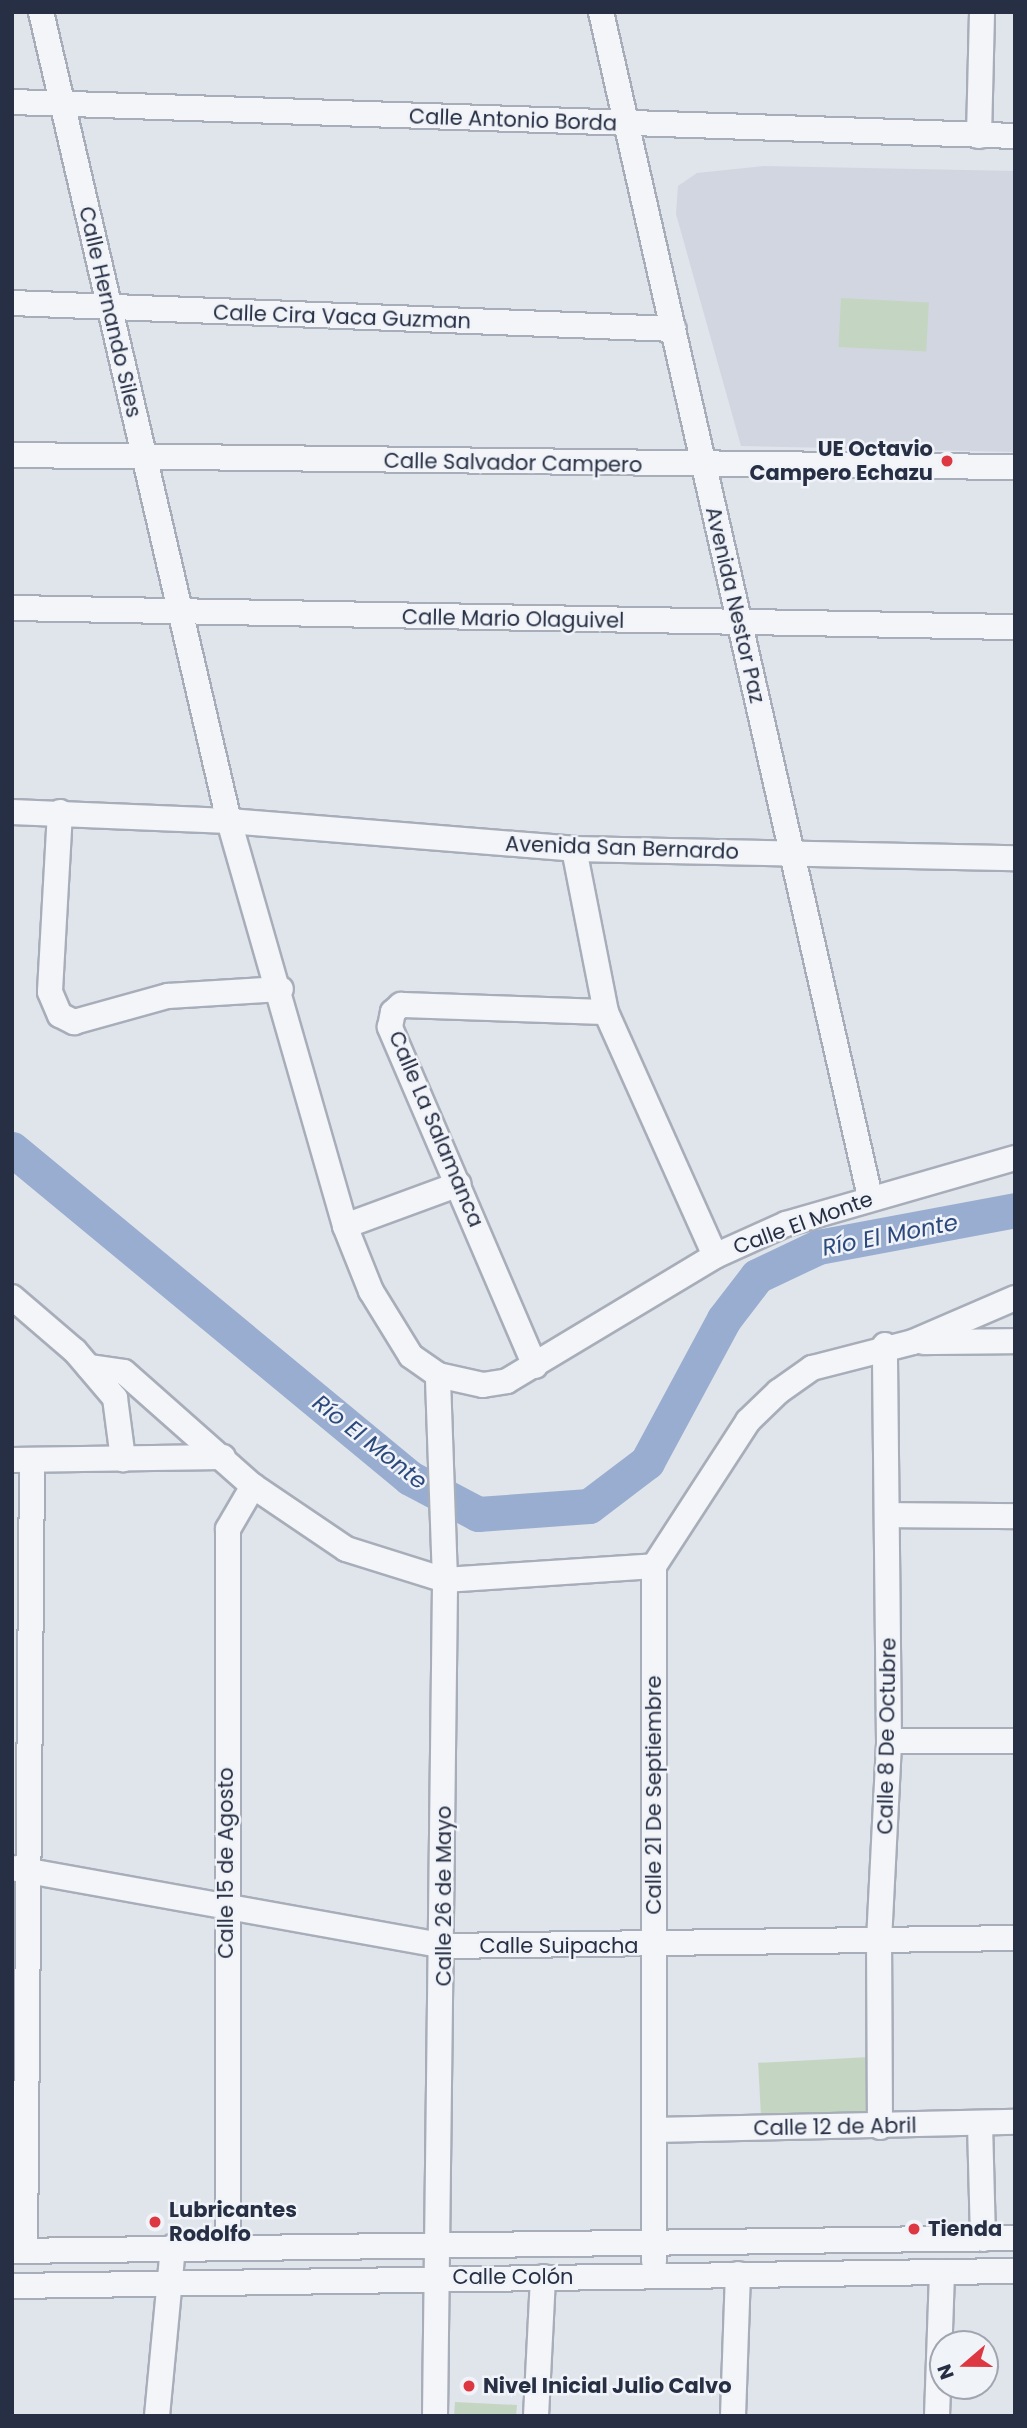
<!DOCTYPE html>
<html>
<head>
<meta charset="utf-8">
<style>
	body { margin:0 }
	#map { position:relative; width:1027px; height:2428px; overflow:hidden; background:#e0e4eb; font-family:Poppins,sans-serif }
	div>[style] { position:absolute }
	.built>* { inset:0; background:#d2d6e0 }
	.green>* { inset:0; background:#c4d6c1; transform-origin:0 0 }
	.river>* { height:35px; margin:-17.5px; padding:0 17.5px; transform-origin:17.5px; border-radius:17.5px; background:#98adcf }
	.roads { filter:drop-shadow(2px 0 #a8aeb9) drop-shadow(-2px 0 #a8aeb9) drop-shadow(0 2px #a8aeb9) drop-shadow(0 -2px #a8aeb9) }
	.minor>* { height:24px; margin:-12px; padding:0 12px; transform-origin:12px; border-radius:12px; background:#f4f5f9 }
	.dots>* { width:19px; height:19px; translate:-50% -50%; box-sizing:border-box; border:4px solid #f0f3f8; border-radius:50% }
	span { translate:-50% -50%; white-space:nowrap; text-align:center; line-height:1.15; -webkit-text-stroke:5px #f0f3f8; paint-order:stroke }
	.street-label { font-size:21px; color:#272f44 }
	.poi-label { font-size:21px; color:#272f44; font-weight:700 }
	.right { translate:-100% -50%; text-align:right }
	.left { translate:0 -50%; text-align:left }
	.water-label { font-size:23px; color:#2c497d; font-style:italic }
	.frame { position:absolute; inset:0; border:14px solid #272f44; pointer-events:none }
	.north { position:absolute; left:929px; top:2330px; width:70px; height:70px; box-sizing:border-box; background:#f0f3f8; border:2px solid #a0a5b0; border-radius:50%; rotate:250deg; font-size:19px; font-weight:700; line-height:28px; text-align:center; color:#272f44 }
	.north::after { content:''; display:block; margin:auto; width:24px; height:32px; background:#dd3842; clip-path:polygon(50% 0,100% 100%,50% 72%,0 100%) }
</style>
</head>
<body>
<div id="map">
	<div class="built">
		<i style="clip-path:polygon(764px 166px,1015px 171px,1015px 452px,741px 446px,676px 214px,678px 186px,697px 173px)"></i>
	</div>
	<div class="green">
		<i style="left:841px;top:298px;width:88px;height:49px;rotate:3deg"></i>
		<i style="left:870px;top:2057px;width:60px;height:112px;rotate:87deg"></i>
		<i style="clip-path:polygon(455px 2402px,517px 2405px,516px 2416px,454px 2416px)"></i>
	</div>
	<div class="river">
		<i style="left:12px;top:1149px;width:516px;rotate:39.58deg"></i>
		<i style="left:410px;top:1478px;width:77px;rotate:27.9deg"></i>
		<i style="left:478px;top:1514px;width:111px;rotate:-4.1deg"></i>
		<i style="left:589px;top:1506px;width:73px;rotate:-37.2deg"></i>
		<i style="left:647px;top:1462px;width:162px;rotate:-61.7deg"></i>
		<i style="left:724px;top:1319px;width:54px;rotate:-52.5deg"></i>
		<i style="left:757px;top:1276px;width:68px;rotate:-25.4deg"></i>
		<i style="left:818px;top:1247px;width:200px;rotate:-10.6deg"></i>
	</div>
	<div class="roads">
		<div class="minor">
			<i style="left:41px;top:12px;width:831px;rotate:76.92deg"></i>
			<i style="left:229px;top:821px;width:421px;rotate:74deg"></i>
			<i style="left:345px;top:1226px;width:70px;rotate:68.2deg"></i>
			<i style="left:371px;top:1291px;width:76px;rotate:58.4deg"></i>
			<i style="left:411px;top:1356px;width:33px;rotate:35deg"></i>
			<i style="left:438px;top:1375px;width:46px;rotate:12.5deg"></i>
			<i style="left:483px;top:1385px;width:24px;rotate:-9deg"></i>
			<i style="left:507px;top:1381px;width:243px;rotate:-31deg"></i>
			<i style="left:715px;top:1256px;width:78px;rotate:-24.3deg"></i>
			<i style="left:786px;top:1224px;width:238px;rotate:-16.1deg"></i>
			<i style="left:601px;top:12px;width:1215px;rotate:77.21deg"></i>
			<i style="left:12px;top:102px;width:1004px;rotate:1.94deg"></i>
			<i style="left:979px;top:136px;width:124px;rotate:-88.6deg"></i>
			<i style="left:12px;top:303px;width:662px;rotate:2.25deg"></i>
			<i style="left:12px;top:455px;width:1003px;rotate:0.69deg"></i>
			<i style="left:12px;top:608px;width:1003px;rotate:1.09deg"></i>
			<i style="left:12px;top:812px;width:217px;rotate:2.4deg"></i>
			<i style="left:229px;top:821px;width:346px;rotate:4.6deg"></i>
			<i style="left:574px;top:849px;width:441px;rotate:1.2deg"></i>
			<i style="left:60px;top:812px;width:180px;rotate:93.2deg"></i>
			<i style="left:50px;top:992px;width:25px;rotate:67deg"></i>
			<i style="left:60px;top:1015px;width:16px;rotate:27deg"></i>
			<i style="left:74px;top:1022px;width:98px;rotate:-15.5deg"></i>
			<i style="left:168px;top:996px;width:113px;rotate:-3.5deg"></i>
			<i style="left:574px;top:849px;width:166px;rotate:78.9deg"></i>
			<i style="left:606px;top:1012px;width:267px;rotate:65.9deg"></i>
			<i style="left:345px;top:1226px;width:121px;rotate:-20.2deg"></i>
			<i style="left:12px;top:1297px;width:83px;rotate:40.6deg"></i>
			<i style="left:75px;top:1351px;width:62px;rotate:49.6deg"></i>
			<i style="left:115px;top:1398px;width:62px;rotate:82.5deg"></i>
			<i style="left:924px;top:1342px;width:91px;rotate:-0.6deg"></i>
			<i style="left:535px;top:1366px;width:369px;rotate:-113.2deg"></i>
			<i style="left:390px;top:1027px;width:15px;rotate:-79deg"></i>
			<i style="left:393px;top:1012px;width:11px;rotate:-41deg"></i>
			<i style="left:401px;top:1005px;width:205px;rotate:2deg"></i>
			<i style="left:89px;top:1367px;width:35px;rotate:8deg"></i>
			<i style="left:124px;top:1372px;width:172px;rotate:41.5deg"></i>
			<i style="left:253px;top:1486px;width:112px;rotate:34.1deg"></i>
			<i style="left:346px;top:1549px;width:104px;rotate:17.4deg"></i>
			<i style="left:445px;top:1580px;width:209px;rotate:-3.8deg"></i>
			<i style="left:654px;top:1566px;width:173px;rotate:-57deg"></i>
			<i style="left:748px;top:1421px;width:42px;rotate:-44deg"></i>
			<i style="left:778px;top:1392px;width:42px;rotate:-35.2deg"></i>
			<i style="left:812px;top:1368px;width:104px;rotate:-14.4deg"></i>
			<i style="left:913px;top:1342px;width:111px;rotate:-23.3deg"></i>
			<i style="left:12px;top:1460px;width:211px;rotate:-0.8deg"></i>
			<i style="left:889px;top:1515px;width:126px;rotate:0.5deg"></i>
			<i style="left:889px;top:1741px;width:126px"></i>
			<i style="left:12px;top:1868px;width:439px;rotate:10.2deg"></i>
			<i style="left:444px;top:1946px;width:571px;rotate:-0.8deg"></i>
			<i style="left:980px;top:2124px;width:115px;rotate:88.5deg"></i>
			<i style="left:880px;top:2127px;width:186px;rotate:-90.3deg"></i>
			<i style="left:879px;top:1941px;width:200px;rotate:-87.1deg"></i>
			<i style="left:889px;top:1741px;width:396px;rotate:-90.6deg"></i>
			<i style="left:655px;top:2130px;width:360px;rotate:-1.3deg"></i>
			<i style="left:228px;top:2247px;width:718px;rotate:-90deg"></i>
			<i style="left:228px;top:1529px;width:50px;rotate:-59.8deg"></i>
			<i style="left:12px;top:2251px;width:1003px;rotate:-0.74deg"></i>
			<i style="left:25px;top:2251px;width:791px;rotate:-89.49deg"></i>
			<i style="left:654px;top:2261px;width:695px;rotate:-90deg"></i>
			<i style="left:12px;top:2286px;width:1003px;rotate:-0.86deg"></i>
			<i style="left:157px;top:2416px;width:170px;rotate:-84.6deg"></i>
			<i style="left:435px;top:2416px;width:836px;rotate:-89.31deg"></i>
			<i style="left:445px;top:1580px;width:205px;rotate:-92deg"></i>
			<i style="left:536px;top:2416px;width:139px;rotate:-87.1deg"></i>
			<i style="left:733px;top:2416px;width:142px;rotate:-88deg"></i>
			<i style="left:937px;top:2416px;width:143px;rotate:-88deg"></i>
		</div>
	</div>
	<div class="dots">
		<i style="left:947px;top:461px;background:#dd3842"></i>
		<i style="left:155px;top:2222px;background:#dd3842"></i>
		<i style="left:914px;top:2229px;background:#dd3842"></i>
		<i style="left:469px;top:2386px;background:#dd3842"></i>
	</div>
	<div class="street-label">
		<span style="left:513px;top:120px;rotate:2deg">Calle Antonio Borda</span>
		<span style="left:110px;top:312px;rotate:77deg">Calle Hernando Siles</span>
		<span style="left:342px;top:317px;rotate:2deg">Calle Cira Vaca Guzman</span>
		<span style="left:513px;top:463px;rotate:1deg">Calle Salvador Campero</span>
		<span style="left:735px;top:605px;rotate:77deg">Avenida Nestor Paz</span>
		<span style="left:513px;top:619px;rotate:1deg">Calle Mario Olaguivel</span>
		<span style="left:622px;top:848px;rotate:2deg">Avenida San Bernardo</span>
		<span style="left:436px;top:1129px;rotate:67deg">Calle La Salamanca</span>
		<span style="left:803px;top:1223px;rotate:-20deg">Calle El Monte</span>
		<span style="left:887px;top:1736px;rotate:-89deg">Calle 8 De Octubre</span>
		<span style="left:654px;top:1795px;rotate:-90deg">Calle 21 De Septiembre</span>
		<span style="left:226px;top:1863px;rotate:-90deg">Calle 15 de Agosto</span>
		<span style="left:444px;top:1896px;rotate:-90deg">Calle 26 de Mayo</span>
		<span style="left:559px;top:1946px">Calle Suipacha</span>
		<span style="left:835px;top:2127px;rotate:-1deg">Calle 12 de Abril</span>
		<span style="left:513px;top:2277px">Calle Colón</span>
	</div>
	<div class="poi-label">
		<span class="right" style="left:933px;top:461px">UE Octavio<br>Campero Echazu</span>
		<span class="left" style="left:169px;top:2222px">Lubricantes<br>Rodolfo</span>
		<span class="left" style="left:928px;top:2229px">Tienda</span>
		<span class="left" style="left:483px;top:2386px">Nivel Inicial Julio Calvo</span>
	</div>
	<div class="water-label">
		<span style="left:890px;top:1235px;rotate:-11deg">Río El Monte</span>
		<span style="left:370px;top:1442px;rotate:38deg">Río El Monte</span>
	</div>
	<div class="frame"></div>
	<div class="north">N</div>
</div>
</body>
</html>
